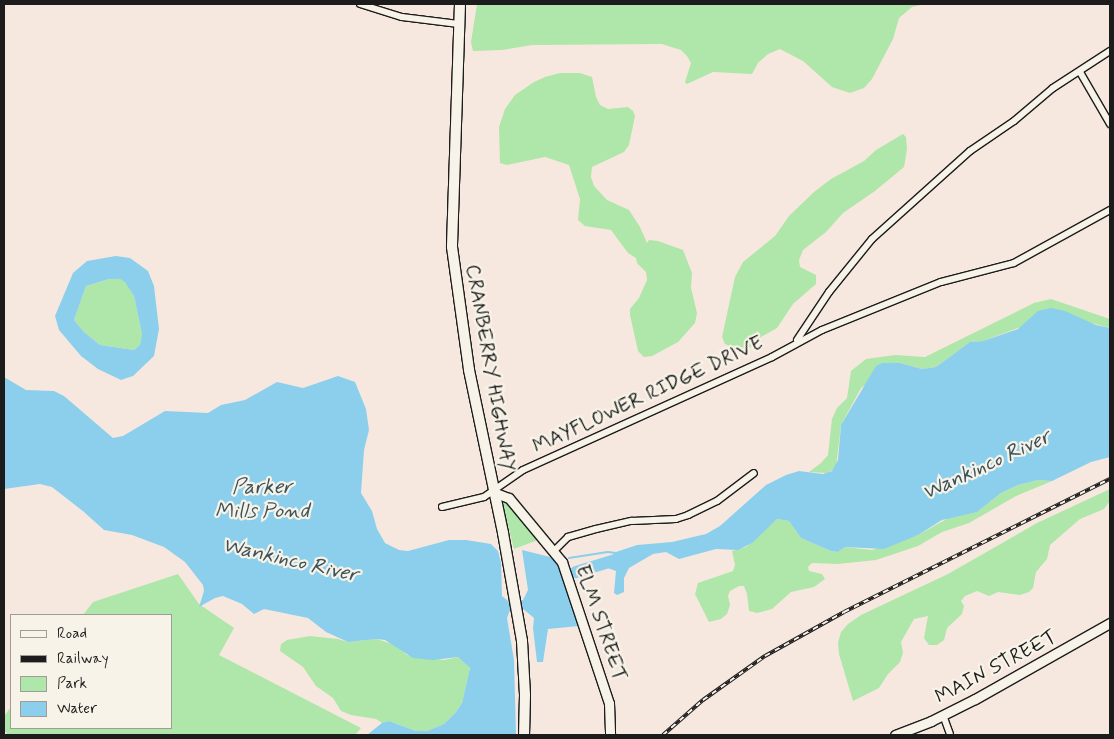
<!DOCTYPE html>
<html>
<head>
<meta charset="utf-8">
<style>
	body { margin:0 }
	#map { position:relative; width:1114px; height:739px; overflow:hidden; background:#f7e8df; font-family:Mynerve,sans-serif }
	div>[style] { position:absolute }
	.green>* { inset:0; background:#afe6a9 }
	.water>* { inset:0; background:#8bcfec }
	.stream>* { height:2px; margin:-1px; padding:0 1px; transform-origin:1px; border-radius:1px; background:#8bcfec }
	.river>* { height:12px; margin:-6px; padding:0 6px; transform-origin:6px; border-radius:6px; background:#8bcfec }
	.roads { filter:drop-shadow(1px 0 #1c1c1c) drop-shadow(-1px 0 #1c1c1c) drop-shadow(0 1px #1c1c1c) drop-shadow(0 -1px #1c1c1c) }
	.minor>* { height:6px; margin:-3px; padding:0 3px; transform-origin:3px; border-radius:3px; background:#f7f3e8 }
	.secondary>* { height:9px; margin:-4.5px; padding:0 4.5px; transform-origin:4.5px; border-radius:4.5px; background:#f7f3e8 }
	.primary>* { height:10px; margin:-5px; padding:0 5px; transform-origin:5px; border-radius:5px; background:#f7f3e8 }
	.rail>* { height:4px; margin-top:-2px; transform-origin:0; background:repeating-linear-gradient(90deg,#f7f3e8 0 5.5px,#1c1c1c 0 11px); box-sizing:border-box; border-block:1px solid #1c1c1c }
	span { translate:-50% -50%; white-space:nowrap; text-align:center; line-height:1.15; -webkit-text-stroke:4.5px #f7f3e8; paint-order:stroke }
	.street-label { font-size:20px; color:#1c1c1c }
	.water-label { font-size:21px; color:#3d525a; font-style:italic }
	.frame { position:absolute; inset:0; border:5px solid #1c1c1c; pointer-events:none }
	.legend { position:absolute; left:10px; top:614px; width:162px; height:115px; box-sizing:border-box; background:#f7f3e8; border:1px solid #9f9d96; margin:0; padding:6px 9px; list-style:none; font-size:15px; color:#1c1c1c }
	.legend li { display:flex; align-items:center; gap:10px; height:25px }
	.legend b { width:25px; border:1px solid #9f9d96 }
</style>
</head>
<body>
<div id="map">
	<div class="green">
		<i style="clip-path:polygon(477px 4px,925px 4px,912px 7px,899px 18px,893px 39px,872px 79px,864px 88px,850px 93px,832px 87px,803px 61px,780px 49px,768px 54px,758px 63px,752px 74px,713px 72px,687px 84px,685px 82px,691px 63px,687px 56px,681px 50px,662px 44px,532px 45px,502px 50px,473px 51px,471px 42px)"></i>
		<i style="clip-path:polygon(580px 73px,592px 77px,596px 97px,600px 105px,608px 109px,628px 107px,633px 111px,635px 116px,629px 145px,624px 152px,592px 167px,591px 177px,594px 186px,607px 200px,629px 210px,640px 227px,647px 243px,649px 240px,658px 241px,683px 250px,692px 273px,691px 288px,697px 313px,695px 323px,678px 342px,652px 356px,644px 357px,638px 351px,630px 315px,630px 309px,639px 298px,647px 280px,646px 272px,637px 263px,636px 258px,628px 253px,611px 230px,585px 226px,578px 220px,580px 199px,569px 165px,545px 157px,507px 165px,500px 163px,499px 127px,505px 109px,515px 95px,534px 82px,545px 77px,560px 73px)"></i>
		<i style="clip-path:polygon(903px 134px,906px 137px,907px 149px,904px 167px,875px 191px,843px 213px,826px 232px,803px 250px,799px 260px,800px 267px,816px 275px,816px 284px,793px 304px,777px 328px,761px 337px,752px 347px,734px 348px,725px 344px,722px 337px,735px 277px,743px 262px,775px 236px,789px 216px,814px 192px,831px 179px,864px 161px,876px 150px)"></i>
		<i style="clip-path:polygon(109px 279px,120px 279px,126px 282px,134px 296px,142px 334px,140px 345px,134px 350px,100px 345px,84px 332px,74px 320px,86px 286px)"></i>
		<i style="clip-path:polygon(1051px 299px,1110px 319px,1110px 328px,1084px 321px,1021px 327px,983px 341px,970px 342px,936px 367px,922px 369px,900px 363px,861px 388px,841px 425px,836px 468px,827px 473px,809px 472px,821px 463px,828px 455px,832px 419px,837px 408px,847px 398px,851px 371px,866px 359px,895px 355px,925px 357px,1034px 303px)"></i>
		<i style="clip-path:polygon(1038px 480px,1052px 481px,1016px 496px,969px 523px,942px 532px,918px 546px,876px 560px,838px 564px,812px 563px,808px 567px,809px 571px,822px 574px,825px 579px,814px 587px,791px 592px,772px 609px,757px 613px,749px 611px,747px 594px,744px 586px,739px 586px,730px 591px,728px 596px,730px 605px,727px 614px,721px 619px,709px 622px,695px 594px,698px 583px,733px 571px,735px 565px,732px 551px,746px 547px,777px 519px,789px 521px,801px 538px,831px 551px,838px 552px,845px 547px,872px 550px,918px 535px,952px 516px,977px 512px,1001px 493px,1018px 485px)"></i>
		<i style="clip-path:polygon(1110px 489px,1110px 501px,1104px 509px,1080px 519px,1050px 545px,1047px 559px,1036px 572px,1033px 588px,1029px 592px,1020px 595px,998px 592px,989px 596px,977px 591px,965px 596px,961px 601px,964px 606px,962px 614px,947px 628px,944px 640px,937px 645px,929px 645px,924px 638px,928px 616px,914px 619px,901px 642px,903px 653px,900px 662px,888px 674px,879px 688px,853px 701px,839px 654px,838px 643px,841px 632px,848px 624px,861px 615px,948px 574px,1037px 523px)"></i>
		<i style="clip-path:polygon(500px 493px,546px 537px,514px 549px)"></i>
		<i style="clip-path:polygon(178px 574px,199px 604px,234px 628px,219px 655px,361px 728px,355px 735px,8px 735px,4px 730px,4px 716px,11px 707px,11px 728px,171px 728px,171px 615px,83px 615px,93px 602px)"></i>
		<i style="clip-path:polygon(310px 636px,338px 639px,348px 642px,377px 639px,395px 645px,407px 655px,444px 660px,458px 657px,470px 668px,462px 703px,456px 712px,444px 724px,427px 731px,416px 731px,389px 721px,382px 723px,376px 719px,351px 715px,341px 711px,333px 698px,316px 686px,303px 667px,280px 651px,281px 644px,287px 640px)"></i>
	</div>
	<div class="water">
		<i style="clip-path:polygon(evenodd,116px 256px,130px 258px,148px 271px,154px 286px,159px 329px,154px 356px,133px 376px,121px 380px,98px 369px,81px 356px,59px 330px,55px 316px,73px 273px,87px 261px,116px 256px,109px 279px,120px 279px,125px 282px,134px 296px,142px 334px,140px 345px,134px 350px,100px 345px,84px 332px,74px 320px,86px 286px,109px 279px)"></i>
		<i style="clip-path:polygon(1051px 308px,1065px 311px,1096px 325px,1110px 328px,1110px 457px,1091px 462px,1052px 481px,1038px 480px,1018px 485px,1001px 493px,977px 512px,942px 520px,918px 535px,884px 549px,845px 547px,838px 552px,831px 551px,801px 538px,789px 521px,777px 519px,752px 543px,738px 550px,716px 549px,679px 559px,666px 552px,653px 554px,629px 568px,624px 578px,624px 592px,617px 595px,614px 593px,616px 571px,605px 567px,615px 560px,613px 553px,637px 545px,672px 542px,706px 534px,720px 526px,766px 485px,786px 475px,799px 471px,823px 474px,832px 471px,838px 460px,841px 425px,876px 366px,882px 363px,900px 363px,922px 369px,936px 367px,970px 342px,983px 341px,1018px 329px,1038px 311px)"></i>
		<i style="clip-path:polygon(338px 376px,355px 382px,366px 409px,369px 430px,364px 450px,361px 493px,372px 511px,377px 529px,385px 543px,399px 550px,408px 551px,449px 540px,466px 540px,491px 544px,498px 551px,501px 563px,502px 596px,508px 601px,523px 600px,528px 590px,522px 550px,554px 558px,558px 564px,579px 626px,548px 629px,543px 662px,537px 662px,533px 628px,534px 618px,522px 608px,510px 610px,507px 618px,514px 660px,516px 735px,367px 735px,382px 723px,389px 721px,416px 731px,427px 731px,444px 724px,456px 712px,462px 703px,470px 668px,458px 657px,433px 660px,413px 658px,385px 640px,377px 639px,348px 642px,326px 632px,308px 618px,264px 609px,254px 614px,242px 604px,223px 596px,215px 598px,199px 607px,204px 591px,203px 585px,185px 562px,164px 547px,132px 535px,104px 530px,84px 512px,52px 487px,40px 484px,4px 489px,4px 377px,26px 390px,54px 391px,64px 396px,113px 438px,123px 436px,165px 411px,208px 413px,221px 405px,245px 400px,277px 382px,303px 388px)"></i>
	</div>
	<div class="stream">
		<i style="left:569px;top:558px;width:39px;rotate:-9deg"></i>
		<i style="left:608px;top:552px;width:8px;rotate:7deg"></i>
	</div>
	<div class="river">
		<i style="left:576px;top:572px;width:55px;rotate:-16.8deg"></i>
	</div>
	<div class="roads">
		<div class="minor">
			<i style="left:360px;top:4px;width:44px;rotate:17.2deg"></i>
			<i style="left:402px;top:17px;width:57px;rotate:7deg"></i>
			<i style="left:1080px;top:72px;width:60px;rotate:60deg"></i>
			<i style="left:797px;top:340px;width:58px;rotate:-56.3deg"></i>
			<i style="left:829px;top:292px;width:68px;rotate:-50.9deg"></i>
			<i style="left:872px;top:239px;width:132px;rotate:-41.9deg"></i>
			<i style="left:970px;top:151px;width:53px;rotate:-34.3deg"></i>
			<i style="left:1014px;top:121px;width:51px;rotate:-40.2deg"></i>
			<i style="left:1053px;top:88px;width:68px;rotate:-33deg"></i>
			<i style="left:442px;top:507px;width:43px;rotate:-13.4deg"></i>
			<i style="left:484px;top:497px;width:47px;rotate:-34.7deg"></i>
			<i style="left:523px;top:470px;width:273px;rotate:-24.4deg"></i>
			<i style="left:772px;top:357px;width:57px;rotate:-28.4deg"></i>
			<i style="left:822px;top:330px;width:128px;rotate:-22deg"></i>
			<i style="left:941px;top:282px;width:75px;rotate:-14.6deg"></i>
			<i style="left:1014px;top:263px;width:110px;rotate:-28.9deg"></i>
			<i style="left:554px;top:551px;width:20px;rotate:-45deg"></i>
			<i style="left:568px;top:537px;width:29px;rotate:-16deg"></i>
			<i style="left:596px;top:529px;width:37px;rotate:-13deg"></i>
			<i style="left:632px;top:521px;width:44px;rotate:-2.6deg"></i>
			<i style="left:676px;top:519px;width:13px;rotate:-18deg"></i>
			<i style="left:688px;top:515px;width:32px;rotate:-26deg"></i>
			<i style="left:717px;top:501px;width:46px;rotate:-37.1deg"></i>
			<i style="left:943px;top:715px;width:20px;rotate:70deg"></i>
		</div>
		<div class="secondary">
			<i style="left:493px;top:492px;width:17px;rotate:21deg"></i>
			<i style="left:509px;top:498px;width:83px;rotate:50.4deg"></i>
			<i style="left:562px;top:562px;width:149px;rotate:71.6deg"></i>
			<i style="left:609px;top:703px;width:32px;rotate:88deg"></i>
			<i style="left:895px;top:735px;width:39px;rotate:-21deg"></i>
			<i style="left:931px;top:721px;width:49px;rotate:-26.6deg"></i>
			<i style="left:975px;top:699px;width:155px;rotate:-29.4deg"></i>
		</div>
		<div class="primary">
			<i style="left:460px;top:4px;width:243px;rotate:91.9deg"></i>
			<i style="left:452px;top:247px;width:124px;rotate:82.1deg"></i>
			<i style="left:469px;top:370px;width:167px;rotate:78.2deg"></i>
			<i style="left:503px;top:533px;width:110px;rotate:80deg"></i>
			<i style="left:522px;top:641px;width:54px;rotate:86.8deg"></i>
			<i style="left:525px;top:695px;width:40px;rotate:91.4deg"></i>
		</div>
	</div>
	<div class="rail">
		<i style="left:663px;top:735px;width:53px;rotate:-41.2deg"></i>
		<i style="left:703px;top:700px;width:76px;rotate:-35.4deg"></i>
		<i style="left:765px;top:656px;width:90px;rotate:-29.1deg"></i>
		<i style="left:844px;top:612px;width:297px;rotate:-26.6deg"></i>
	</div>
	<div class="street-label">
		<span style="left:490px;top:368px;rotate:80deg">CRANBERRY HIGHWAY</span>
		<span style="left:648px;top:395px;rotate:-25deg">MAYFLOWER RIDGE DRIVE</span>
		<span style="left:601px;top:623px;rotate:71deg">ELM STREET</span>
		<span style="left:996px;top:667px;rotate:-28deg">MAIN STREET</span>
	</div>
	<div class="water-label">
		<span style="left:986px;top:465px;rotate:-25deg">Wankinco River</span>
		<span style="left:262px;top:499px">Parker<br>Mills Pond</span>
		<span style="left:290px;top:560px;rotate:13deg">Wankinco River</span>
	</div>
	<div class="frame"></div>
	<ul class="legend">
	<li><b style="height:6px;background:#f7f3e8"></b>Road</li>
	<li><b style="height:6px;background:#1c1c1c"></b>Railway</li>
	<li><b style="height:14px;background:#afe6a9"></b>Park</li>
	<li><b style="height:14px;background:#8bcfec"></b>Water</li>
	</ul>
</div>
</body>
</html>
